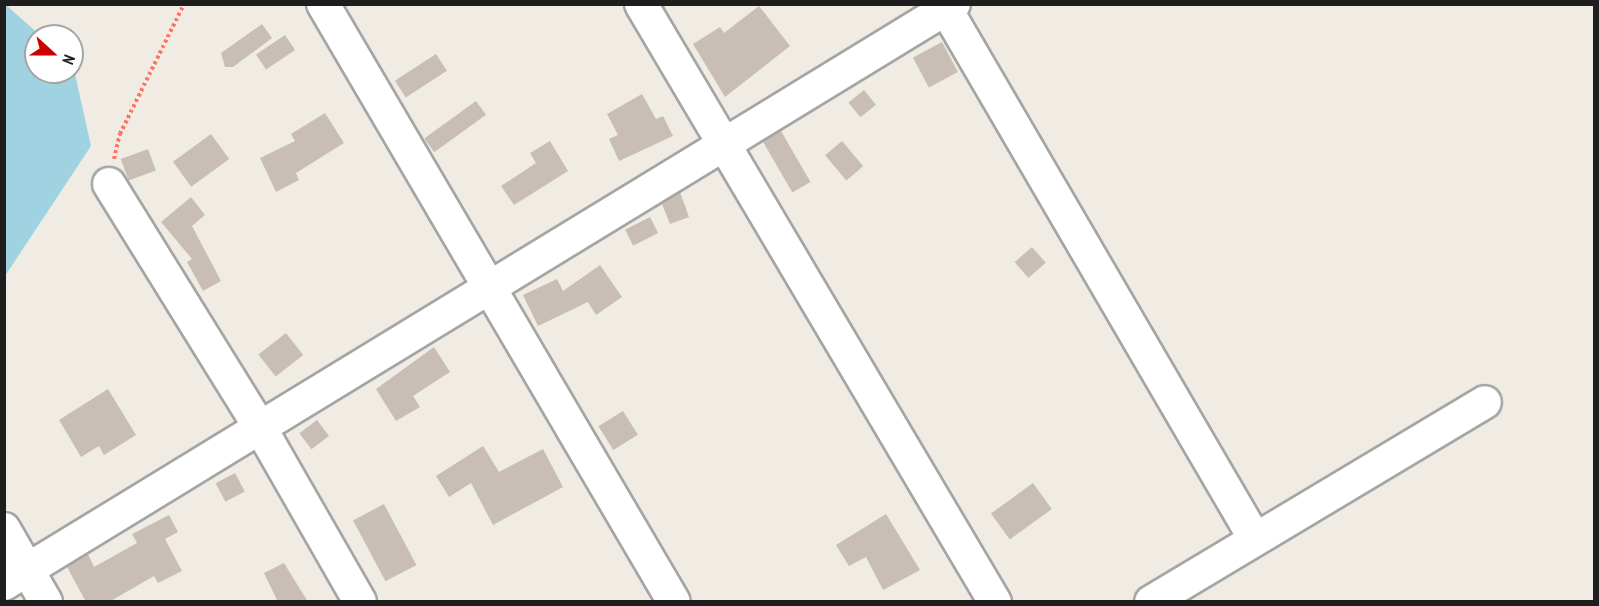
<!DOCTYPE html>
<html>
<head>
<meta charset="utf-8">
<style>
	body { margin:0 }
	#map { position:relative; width:1599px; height:606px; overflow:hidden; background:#f0ece3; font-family:"PT Sans Narrow",sans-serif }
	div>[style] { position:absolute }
	.water>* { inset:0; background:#a0d3e1 }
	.building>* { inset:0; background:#c8beb6; transform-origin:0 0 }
	.path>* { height:4px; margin-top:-2px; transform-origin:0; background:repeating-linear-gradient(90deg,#ff7465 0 3px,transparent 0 6px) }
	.roads { filter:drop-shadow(2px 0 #a5a5a5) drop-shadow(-2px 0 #a5a5a5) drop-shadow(0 2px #a5a5a5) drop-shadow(0 -2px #a5a5a5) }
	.minor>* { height:32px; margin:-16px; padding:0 16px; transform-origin:16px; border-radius:16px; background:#fff }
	span { translate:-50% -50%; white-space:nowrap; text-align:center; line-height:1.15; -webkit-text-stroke:4.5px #fff; paint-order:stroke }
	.frame { position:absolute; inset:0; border:6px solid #1e1e1e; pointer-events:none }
	.north { position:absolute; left:24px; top:24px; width:60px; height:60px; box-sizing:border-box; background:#fff; border:2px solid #a5a5a5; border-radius:50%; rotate:111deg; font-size:16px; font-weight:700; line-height:24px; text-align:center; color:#1e1e1e }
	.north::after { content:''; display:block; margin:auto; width:21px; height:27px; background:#cc0001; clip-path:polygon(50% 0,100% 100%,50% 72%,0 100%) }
</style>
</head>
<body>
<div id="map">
	<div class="water">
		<i style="clip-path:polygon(6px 5px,41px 36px,36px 36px,36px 72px,72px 72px,73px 65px,91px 146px,5px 276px)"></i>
	</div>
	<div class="building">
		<i style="clip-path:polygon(759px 6px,790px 46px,725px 97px,693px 44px,720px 27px,724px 33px)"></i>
		<i style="clip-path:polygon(262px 24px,272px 38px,233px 67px,225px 67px,221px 53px)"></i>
		<i style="left:285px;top:35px;width:18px;height:35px;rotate:56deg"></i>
		<i style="left:942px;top:42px;width:34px;height:33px;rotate:62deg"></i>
		<i style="left:436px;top:54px;width:20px;height:49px;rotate:57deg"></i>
		<i style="left:864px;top:90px;width:19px;height:20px;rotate:51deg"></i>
		<i style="clip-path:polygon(642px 94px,656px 119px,663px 116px,673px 136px,619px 161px,609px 139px,618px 135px,607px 114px)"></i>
		<i style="left:476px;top:101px;width:17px;height:64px;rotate:54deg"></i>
		<i style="clip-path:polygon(325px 113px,344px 143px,296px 173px,299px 180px,276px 192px,260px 158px,295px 141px,291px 134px)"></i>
		<i style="left:781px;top:131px;width:59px;height:21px;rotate:60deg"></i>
		<i style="left:211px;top:134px;width:31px;height:47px;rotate:54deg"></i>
		<i style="clip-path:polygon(550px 141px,568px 171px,514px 205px,501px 186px,536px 163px,530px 153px)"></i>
		<i style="left:842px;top:141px;width:33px;height:22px;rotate:50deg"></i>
		<i style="left:148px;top:149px;width:23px;height:29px;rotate:70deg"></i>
		<i style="clip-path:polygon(680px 192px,689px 217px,670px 224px,662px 204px)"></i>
		<i style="clip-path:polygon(191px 197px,205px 215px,192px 226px,221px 281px,203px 291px,187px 262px,192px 259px,161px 222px)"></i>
		<i style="left:650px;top:217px;width:18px;height:28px;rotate:63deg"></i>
		<i style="left:1032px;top:247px;width:21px;height:23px;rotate:49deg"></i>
		<i style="clip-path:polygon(600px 265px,622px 297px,596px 315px,588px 302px,538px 326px,523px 295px,557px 279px,563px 291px)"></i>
		<i style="left:286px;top:333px;width:28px;height:35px;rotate:52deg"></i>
		<i style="clip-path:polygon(434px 347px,450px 372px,413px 396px,420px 407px,396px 421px,376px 389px)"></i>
		<i style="clip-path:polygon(108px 389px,136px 435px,104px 455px,99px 446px,81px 457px,59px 420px)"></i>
		<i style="left:623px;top:411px;width:28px;height:29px;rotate:58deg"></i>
		<i style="left:317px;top:420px;width:20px;height:22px;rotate:53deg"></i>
		<i style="clip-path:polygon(483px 446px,499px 472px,543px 449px,563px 487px,493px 525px,471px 483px,449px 497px,436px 476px)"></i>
		<i style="left:235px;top:473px;width:21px;height:22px;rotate:62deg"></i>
		<i style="left:1033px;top:483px;width:32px;height:52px;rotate:54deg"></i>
		<i style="left:384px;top:504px;width:69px;height:35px;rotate:62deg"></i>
		<i style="clip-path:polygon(886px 514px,920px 570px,883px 590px,866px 557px,849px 566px,836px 545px)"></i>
		<i style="clip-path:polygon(169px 515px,178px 532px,165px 539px,182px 571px,158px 583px,154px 576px,109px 602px,86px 602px,67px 567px,88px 554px,94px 567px,137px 543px,132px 534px)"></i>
		<i style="clip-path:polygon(284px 563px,308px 602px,278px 602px,264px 573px)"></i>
	</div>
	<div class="path">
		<i style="left:114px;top:159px;width:26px;rotate:-77deg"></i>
		<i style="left:120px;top:134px;width:145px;rotate:-63.8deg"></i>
	</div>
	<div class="roads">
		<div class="minor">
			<i style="left:323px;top:4px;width:693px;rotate:59.59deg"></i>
			<i style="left:641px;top:4px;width:695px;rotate:59.38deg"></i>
			<i style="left:943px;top:4px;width:619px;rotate:59.75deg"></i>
			<i style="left:109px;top:184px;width:288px;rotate:58.2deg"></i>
			<i style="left:261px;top:429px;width:199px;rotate:60.2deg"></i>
			<i style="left:4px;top:529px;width:84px;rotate:60.1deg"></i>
			<i style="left:4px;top:584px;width:1113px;rotate:-31.41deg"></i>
			<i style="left:1151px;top:602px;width:389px;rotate:-30.9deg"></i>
		</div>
	</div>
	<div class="frame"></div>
	<div class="north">N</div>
</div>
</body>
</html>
